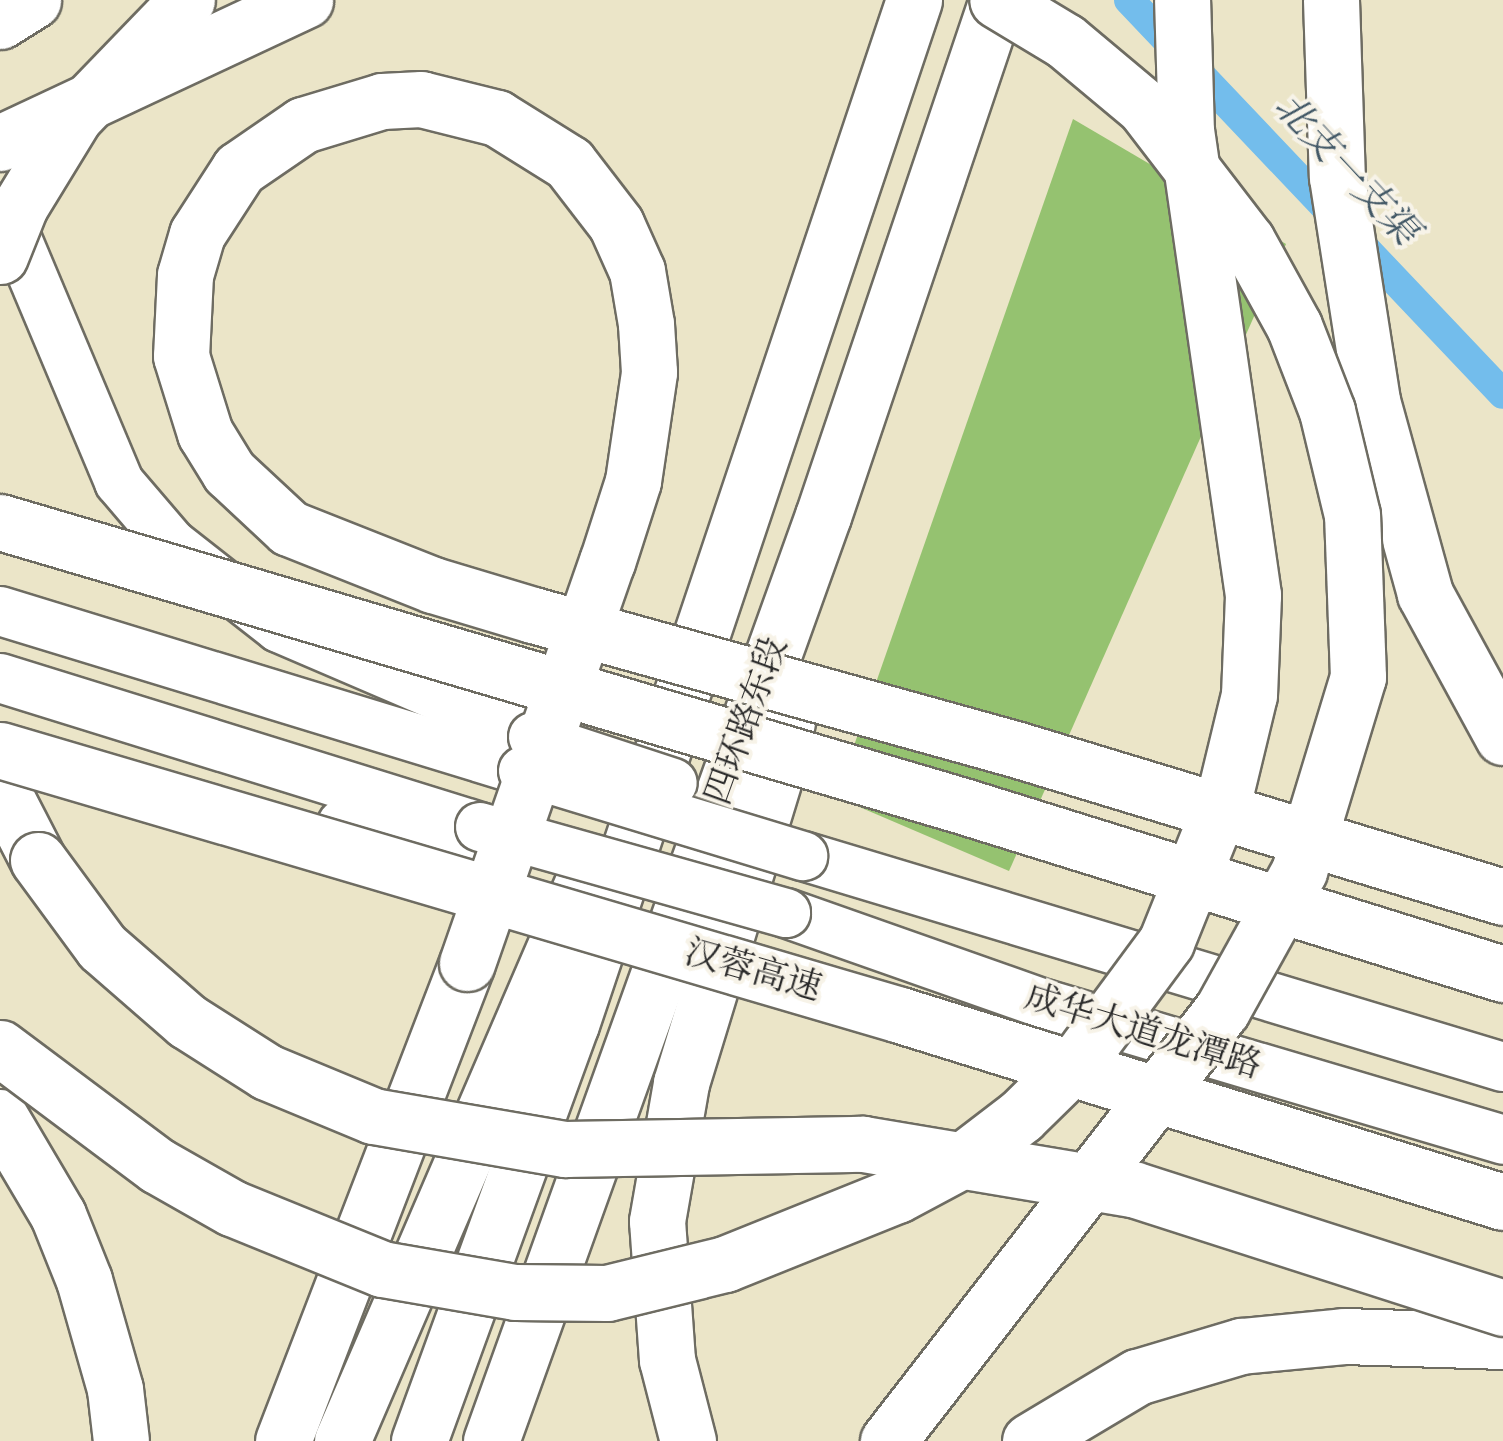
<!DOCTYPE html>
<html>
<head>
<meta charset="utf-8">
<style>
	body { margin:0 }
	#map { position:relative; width:1503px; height:1441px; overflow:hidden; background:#ebe5c8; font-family:"IM FELL DW Pica","Noto Serif SC",serif }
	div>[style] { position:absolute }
	.green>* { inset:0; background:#95c270 }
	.canal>* { height:30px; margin:-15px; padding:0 15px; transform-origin:15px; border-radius:15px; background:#73bdec }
	.roads { filter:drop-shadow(2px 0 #6e6c62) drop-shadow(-2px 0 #6e6c62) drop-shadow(0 2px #6e6c62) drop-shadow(0 -2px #6e6c62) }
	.primary>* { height:48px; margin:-24px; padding:0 24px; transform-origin:24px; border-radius:24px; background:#fff }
	.highway>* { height:55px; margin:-27.5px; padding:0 27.5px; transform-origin:27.5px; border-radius:27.5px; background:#fff }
	.bridges { filter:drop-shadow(2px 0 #6e6c62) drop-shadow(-2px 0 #6e6c62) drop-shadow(0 2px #6e6c62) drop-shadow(0 -2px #6e6c62) }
	.primary-bridge>* { height:48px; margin:-24px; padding:0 24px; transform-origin:24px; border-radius:24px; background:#fff }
	.highway-bridge>* { height:55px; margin:-27.5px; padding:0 27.5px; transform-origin:27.5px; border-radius:27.5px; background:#fff }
	span { translate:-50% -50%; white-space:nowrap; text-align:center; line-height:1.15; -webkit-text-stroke:8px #f7f3e8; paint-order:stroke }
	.street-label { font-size:35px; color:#2b2b2b }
	.water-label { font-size:38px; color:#415765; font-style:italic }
</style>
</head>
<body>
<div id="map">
	<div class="green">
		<i style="clip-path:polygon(1073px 119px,1286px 244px,1009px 871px,836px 797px)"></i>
	</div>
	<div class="canal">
		<i style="left:1129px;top:0;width:543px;rotate:46.49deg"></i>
	</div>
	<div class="roads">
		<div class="primary">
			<i style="left:4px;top:208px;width:297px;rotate:67.2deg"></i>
			<i style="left:119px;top:482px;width:82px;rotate:49.5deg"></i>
			<i style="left:172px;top:544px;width:136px;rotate:38.1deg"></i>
			<i style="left:279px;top:628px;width:276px;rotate:23.2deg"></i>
			<i style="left:0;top:611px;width:547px;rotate:17.01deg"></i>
			<i style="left:0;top:678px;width:503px;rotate:17.25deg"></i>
			<i style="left:342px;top:824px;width:116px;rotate:14.5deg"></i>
			<i style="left:803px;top:856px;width:731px;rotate:16.77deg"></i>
			<i style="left:786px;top:913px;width:275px;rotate:19.4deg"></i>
			<i style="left:1045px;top:1004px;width:478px;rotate:16.5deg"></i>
		</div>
		<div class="highway">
			<i style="left:1331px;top:0;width:177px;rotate:88.1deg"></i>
			<i style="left:1337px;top:177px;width:227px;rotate:81.1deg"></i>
			<i style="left:1372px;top:401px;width:200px;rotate:74.6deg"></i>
			<i style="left:1425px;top:594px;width:163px;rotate:61.4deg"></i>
			<i style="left:0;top:21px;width:39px;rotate:-32deg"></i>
			<i style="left:0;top:786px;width:83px;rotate:62.8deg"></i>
			<i style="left:0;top:1117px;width:114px;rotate:59.4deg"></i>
			<i style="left:58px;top:1215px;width:70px;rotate:68.2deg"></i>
			<i style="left:84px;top:1280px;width:113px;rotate:74.1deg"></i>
			<i style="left:115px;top:1389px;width:52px;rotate:83.4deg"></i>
			<i style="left:283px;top:1441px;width:512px;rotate:-68.95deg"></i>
			<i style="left:342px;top:1441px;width:616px;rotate:-66.68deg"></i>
			<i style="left:419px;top:1441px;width:444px;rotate:-70deg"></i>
			<i style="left:571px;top:1024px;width:1080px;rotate:-71.48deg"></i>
			<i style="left:491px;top:1441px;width:983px;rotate:-70.26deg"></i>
			<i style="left:823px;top:516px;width:545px;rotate:-71.37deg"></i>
			<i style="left:688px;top:1441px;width:84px;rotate:-104.5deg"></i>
			<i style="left:667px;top:1360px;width:139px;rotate:-94.1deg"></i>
			<i style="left:657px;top:1221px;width:140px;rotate:-80.1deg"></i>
			<i style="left:681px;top:1083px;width:338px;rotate:-73deg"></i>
			<i style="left:780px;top:760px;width:56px;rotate:-79.7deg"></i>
			<i style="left:1030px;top:1441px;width:125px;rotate:-30.9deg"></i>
			<i style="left:1137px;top:1377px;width:109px;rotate:-16.6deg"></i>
			<i style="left:1241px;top:1346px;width:103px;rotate:-5.5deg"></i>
			<i style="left:1344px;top:1336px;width:159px;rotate:1.8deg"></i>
		</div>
	</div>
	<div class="bridges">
		<div class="primary-bridge">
			<i style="left:533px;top:737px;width:147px;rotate:18.2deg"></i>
			<i style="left:523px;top:771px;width:293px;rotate:16.9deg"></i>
			<i style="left:480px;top:827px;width:318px;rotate:15.7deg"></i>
		</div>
		<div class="highway-bridge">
			<i style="left:0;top:143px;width:337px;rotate:-25.1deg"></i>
			<i style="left:0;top:256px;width:54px;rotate:-68.2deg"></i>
			<i style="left:20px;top:206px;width:105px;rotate:-58.6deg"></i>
			<i style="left:75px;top:116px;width:161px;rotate:-46deg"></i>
			<i style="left:0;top:522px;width:1004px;rotate:16.43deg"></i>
			<i style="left:963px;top:806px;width:566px;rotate:17.28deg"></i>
			<i style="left:0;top:750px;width:938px;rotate:16.41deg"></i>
			<i style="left:900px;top:1015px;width:631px;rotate:17.23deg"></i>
			<i style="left:38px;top:860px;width:108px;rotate:53.7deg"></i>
			<i style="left:102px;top:947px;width:113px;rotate:41deg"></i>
			<i style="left:187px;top:1021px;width:95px;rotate:32.5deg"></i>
			<i style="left:267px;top:1072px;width:115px;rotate:22.5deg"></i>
			<i style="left:373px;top:1116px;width:195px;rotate:9.8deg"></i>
			<i style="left:565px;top:1149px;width:298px;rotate:-1deg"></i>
			<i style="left:863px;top:1144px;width:274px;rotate:9.5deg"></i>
			<i style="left:1133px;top:1189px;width:389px;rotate:17.8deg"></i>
			<i style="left:467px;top:963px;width:425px;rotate:-70.8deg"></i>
			<i style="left:607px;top:562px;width:85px;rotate:-72.2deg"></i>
			<i style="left:633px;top:481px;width:110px;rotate:-81.6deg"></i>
			<i style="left:649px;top:372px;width:48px;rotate:-93.6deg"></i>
			<i style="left:646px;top:324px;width:54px;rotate:-99.6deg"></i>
			<i style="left:637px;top:271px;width:51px;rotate:-114.1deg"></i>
			<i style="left:616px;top:224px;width:77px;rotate:-127.6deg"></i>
			<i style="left:569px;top:163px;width:85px;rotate:-148deg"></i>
			<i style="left:497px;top:118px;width:78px;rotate:-166deg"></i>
			<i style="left:421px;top:99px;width:39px;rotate:177deg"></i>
			<i style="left:382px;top:101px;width:83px;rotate:163.1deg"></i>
			<i style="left:303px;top:125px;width:78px;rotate:145.5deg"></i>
			<i style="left:239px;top:169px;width:77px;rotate:122.9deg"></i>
			<i style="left:197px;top:234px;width:43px;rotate:106.3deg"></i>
			<i style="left:185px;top:275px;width:81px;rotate:92.8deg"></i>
			<i style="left:181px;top:356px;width:81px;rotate:72.7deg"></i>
			<i style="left:205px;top:433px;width:46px;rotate:58.4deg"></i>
			<i style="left:229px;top:472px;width:82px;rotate:43deg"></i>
			<i style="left:289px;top:528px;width:155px;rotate:21.6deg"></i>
			<i style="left:433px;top:585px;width:104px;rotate:16.7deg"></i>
			<i style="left:533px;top:615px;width:500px;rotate:15.54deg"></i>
			<i style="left:1015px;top:749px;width:510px;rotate:16.87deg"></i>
			<i style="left:0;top:1048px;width:197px;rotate:36.8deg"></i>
			<i style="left:158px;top:1166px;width:85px;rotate:29.6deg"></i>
			<i style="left:232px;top:1208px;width:162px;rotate:22.1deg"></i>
			<i style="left:382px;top:1269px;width:135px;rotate:9.8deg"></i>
			<i style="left:515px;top:1292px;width:92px;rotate:0.6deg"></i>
			<i style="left:607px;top:1293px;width:122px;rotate:-13.8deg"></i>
			<i style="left:725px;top:1264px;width:185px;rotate:-21.9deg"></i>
			<i style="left:897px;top:1195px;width:78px;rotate:-28.2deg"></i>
			<i style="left:966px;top:1158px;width:69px;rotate:-37.4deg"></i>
			<i style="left:1021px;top:1116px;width:84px;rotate:-44.5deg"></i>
			<i style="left:1081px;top:1057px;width:143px;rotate:-53.5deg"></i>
			<i style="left:1166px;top:942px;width:155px;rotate:-68.1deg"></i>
			<i style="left:1224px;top:798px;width:106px;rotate:-76.4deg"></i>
			<i style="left:1249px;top:695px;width:100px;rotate:-87.7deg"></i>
			<i style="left:1253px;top:595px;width:468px;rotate:-98.2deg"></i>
			<i style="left:1186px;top:132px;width:132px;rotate:-91.7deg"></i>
			<i style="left:888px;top:1441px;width:545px;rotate:-52.23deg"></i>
			<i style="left:1222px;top:1010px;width:159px;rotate:-61deg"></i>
			<i style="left:1299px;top:871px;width:203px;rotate:-73.1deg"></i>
			<i style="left:1358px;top:677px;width:162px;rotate:-92.1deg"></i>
			<i style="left:1352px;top:515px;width:107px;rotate:-103.5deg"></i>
			<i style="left:1327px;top:411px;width:91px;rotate:-111.2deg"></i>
			<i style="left:1294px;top:326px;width:97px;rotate:-118.9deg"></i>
			<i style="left:1247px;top:241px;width:169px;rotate:-127.5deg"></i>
			<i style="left:1144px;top:107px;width:103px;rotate:-140.1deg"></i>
			<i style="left:1065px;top:41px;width:79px;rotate:-148.9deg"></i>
		</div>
	</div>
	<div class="street-label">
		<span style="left:747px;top:721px;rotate:-70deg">四环路东段</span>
		<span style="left:753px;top:971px;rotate:16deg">汉蓉高速</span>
		<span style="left:1143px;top:1032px;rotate:17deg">成华大道龙潭路</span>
	</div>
	<div class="water-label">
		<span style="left:1345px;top:170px;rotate:47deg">北支一支渠</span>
	</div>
</div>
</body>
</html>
